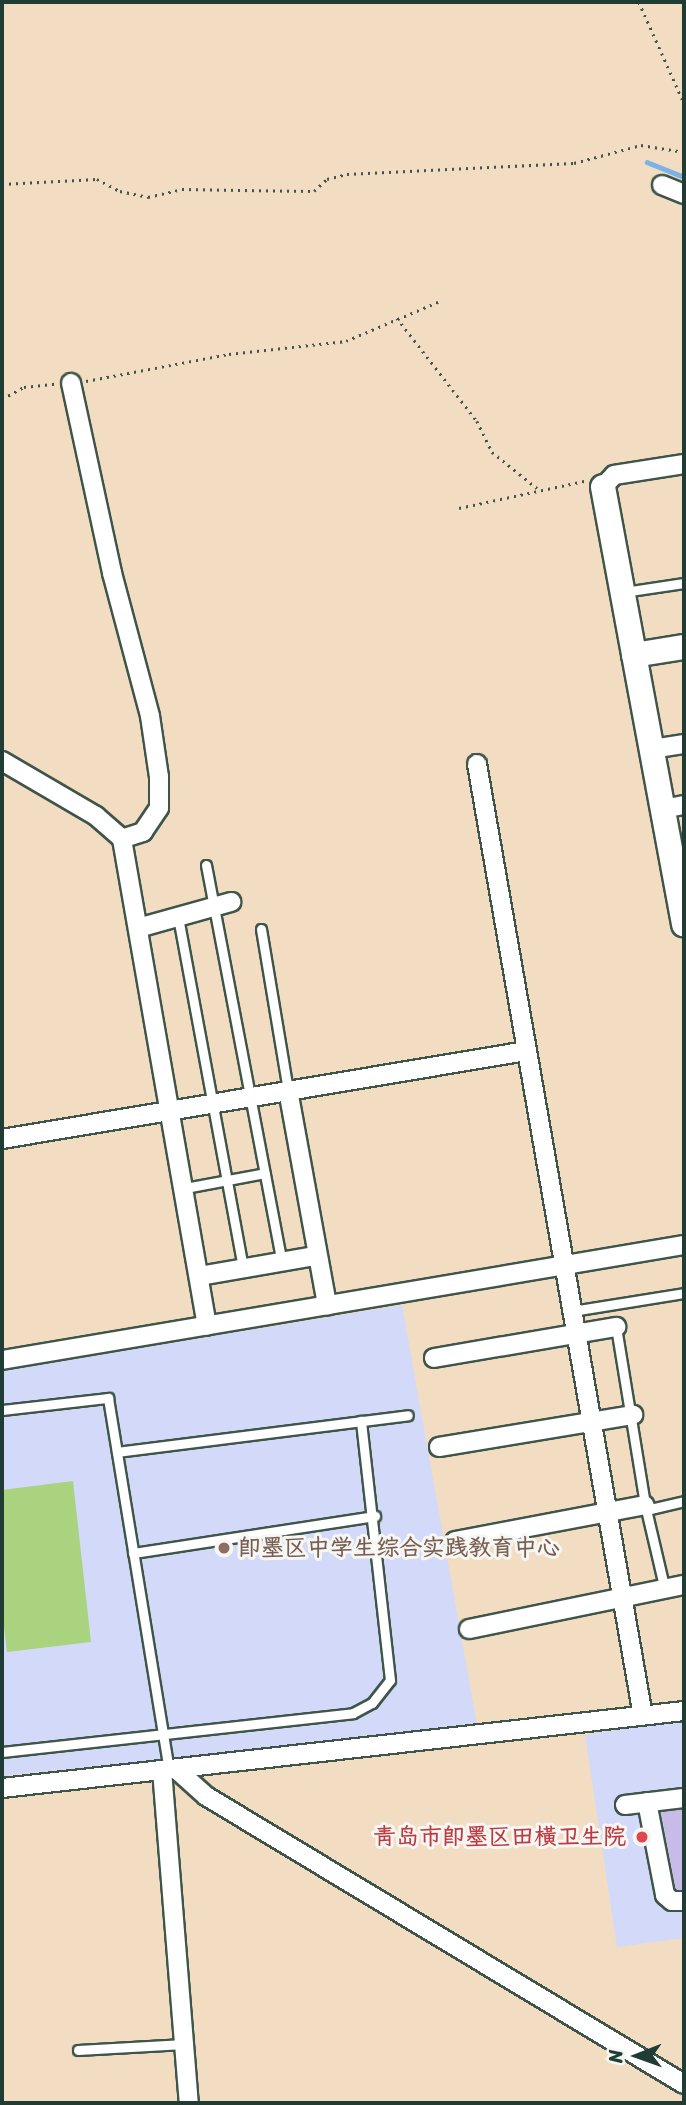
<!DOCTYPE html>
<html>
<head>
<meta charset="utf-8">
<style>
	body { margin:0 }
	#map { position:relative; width:686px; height:2105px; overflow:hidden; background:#f3ddc2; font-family:Sriracha,"LXGW WenKai TC",sans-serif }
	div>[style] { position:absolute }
	.built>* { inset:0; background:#d2d9f9 }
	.green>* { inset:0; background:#aad37f }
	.stream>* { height:4.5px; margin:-2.25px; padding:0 2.25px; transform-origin:2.25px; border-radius:2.25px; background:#7ab2ea }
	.building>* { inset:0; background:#c9bbe8 }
	.path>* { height:2.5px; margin-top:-1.25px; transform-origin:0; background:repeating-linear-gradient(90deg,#3f5549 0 2px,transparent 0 7px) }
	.roads { filter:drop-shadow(2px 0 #3f5549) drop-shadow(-2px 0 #3f5549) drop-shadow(0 2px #3f5549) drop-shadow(0 -2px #3f5549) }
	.lane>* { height:9px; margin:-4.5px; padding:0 4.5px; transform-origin:4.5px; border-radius:4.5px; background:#fff }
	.street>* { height:18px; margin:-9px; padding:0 9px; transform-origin:9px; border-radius:9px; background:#fff }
	.secondary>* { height:24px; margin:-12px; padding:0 12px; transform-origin:12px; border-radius:12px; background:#fff }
	.dots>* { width:19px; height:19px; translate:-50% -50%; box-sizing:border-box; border:4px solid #f6f6f2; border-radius:50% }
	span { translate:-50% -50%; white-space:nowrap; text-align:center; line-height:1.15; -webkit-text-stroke:6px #f6f6f2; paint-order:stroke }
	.education-label { font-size:23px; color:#785e54; font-weight:700 }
	.left { translate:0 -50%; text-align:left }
	.health-label { font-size:23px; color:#be3a42; font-weight:700 }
	.right { translate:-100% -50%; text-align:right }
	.frame { position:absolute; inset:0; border:4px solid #1f3d34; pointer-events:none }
	.north { position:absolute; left:602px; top:2021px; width:70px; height:70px; -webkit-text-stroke:5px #f6f6f2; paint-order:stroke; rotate:269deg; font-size:19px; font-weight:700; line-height:28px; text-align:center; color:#1f3d34 }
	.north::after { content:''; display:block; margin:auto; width:24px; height:32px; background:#1f3d34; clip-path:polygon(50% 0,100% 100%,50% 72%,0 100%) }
</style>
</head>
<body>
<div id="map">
	<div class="built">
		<i style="clip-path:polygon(402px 1305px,477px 1725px,2px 1776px,2px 1371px)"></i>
		<i style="clip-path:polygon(684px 1719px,684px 1938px,617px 1947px,585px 1735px)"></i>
	</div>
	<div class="green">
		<i style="clip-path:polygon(73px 1481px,91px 1642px,7px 1652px,2px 1609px,2px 1490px)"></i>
	</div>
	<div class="stream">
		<i style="left:647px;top:162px;width:40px;rotate:22deg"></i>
	</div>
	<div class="building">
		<i style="clip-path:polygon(684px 1809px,684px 1890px,676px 1890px,661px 1812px)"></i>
	</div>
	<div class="path">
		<i style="left:639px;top:2px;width:111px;rotate:66deg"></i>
		<i style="left:2px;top:184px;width:95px;rotate:-3deg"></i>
		<i style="left:97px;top:179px;width:26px;rotate:28deg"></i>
		<i style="left:120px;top:191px;width:29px;rotate:12deg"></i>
		<i style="left:148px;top:197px;width:35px;rotate:-13deg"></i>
		<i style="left:182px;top:189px;width:132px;rotate:0.9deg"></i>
		<i style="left:314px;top:191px;width:18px;rotate:-43deg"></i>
		<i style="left:327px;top:179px;width:21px;rotate:-14deg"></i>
		<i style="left:347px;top:174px;width:227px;rotate:-2.8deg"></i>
		<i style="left:574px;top:163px;width:69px;rotate:-15deg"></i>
		<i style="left:641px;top:145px;width:44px;rotate:9.2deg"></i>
		<i style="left:397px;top:318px;width:130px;rotate:52.2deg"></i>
		<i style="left:477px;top:421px;width:34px;rotate:64deg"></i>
		<i style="left:492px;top:452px;width:58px;rotate:38.7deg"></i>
		<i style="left:86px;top:381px;width:146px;rotate:-10.7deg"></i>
		<i style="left:229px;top:354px;width:118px;rotate:-6.3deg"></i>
		<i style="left:346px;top:341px;width:100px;rotate:-23deg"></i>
		<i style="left:2px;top:399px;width:25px;rotate:-29deg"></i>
		<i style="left:24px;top:387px;width:31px;rotate:-6deg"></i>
		<i style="left:459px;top:508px;width:128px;rotate:-12.2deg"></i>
	</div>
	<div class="roads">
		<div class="lane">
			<i style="left:624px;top:592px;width:61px;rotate:-8.5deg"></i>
			<i style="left:206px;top:865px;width:404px;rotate:79.2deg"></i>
			<i style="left:178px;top:917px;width:358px;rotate:79.5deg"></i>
			<i style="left:261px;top:929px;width:163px;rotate:80.5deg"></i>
			<i style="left:185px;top:1188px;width:81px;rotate:-10.6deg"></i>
			<i style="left:572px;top:1311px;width:113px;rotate:-9.1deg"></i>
			<i style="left:616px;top:1327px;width:180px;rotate:80.7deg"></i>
			<i style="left:645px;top:1505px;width:87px;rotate:76.8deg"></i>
			<i style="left:2px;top:1410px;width:107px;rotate:-6.5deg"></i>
			<i style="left:108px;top:1398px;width:376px;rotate:80.7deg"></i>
			<i style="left:117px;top:1452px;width:293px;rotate:-7.2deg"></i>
			<i style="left:646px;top:1510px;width:39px;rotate:-13deg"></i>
			<i style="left:133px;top:1553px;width:245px;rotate:-8.7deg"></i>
			<i style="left:2px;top:1752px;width:353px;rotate:-6.3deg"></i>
			<i style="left:353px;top:1713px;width:21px;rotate:-28deg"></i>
			<i style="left:372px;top:1703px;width:29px;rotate:-52deg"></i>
			<i style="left:390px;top:1680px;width:261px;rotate:-96.4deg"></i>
			<i style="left:78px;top:2050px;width:106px;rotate:-3.2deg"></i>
		</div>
		<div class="street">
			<i style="left:662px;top:185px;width:24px;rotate:22deg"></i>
			<i style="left:71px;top:383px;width:194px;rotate:77.8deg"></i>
			<i style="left:112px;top:573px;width:148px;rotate:75.1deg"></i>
			<i style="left:150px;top:716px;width:62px;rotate:81.6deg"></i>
			<i style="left:159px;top:777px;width:31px;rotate:90deg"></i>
			<i style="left:159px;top:808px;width:29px;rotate:124deg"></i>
			<i style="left:143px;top:832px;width:22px;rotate:162deg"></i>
			<i style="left:603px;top:487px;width:16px;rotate:-47deg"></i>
			<i style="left:614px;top:475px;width:71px;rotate:-8.9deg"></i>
			<i style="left:652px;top:749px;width:32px;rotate:-9deg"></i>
			<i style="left:2px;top:761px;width:109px;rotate:30.3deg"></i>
			<i style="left:96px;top:816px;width:35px;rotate:41deg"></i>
			<i style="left:122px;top:839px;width:494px;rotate:80.1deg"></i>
			<i style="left:477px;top:764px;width:966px;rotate:80.11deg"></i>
			<i style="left:663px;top:809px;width:21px;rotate:-11deg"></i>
			<i style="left:138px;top:928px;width:97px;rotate:-15.6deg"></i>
			<i style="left:288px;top:1090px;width:219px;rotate:79.7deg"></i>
			<i style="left:2px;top:1139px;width:531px;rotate:-9.53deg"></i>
			<i style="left:199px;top:1276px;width:118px;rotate:-9.8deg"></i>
			<i style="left:434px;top:1358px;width:185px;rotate:-9.7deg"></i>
			<i style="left:2px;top:1360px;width:692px;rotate:-9.57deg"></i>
			<i style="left:439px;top:1447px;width:197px;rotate:-9.4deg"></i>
			<i style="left:455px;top:1541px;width:193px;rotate:-10.7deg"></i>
			<i style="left:469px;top:1629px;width:219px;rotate:-11.6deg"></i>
			<i style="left:176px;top:1769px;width:40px;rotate:42deg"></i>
			<i style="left:206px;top:1796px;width:558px;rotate:31.07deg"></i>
			<i style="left:162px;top:1770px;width:334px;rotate:85.4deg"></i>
			<i style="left:2px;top:1788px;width:686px;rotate:-6.44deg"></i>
			<i style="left:647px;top:1802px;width:95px;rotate:79deg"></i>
			<i style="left:665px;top:1895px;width:9px;rotate:41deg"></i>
			<i style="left:672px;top:1901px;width:12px"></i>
			<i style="left:625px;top:1805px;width:59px;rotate:-6.8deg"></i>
		</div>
		<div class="secondary">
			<i style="left:603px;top:487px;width:445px;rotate:79.5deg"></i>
			<i style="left:634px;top:655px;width:51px;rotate:-9.1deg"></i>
		</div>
	</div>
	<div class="dots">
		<i style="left:224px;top:1548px;background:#8d6e63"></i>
		<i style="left:642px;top:1837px;background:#e0444e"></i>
	</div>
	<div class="education-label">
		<span class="left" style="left:238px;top:1548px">即墨区中学生综合实践教育中心</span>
	</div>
	<div class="health-label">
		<span class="right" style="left:626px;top:1837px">青岛市即墨区田横卫生院</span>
	</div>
	<div class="frame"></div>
	<div class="north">N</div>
</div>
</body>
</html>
